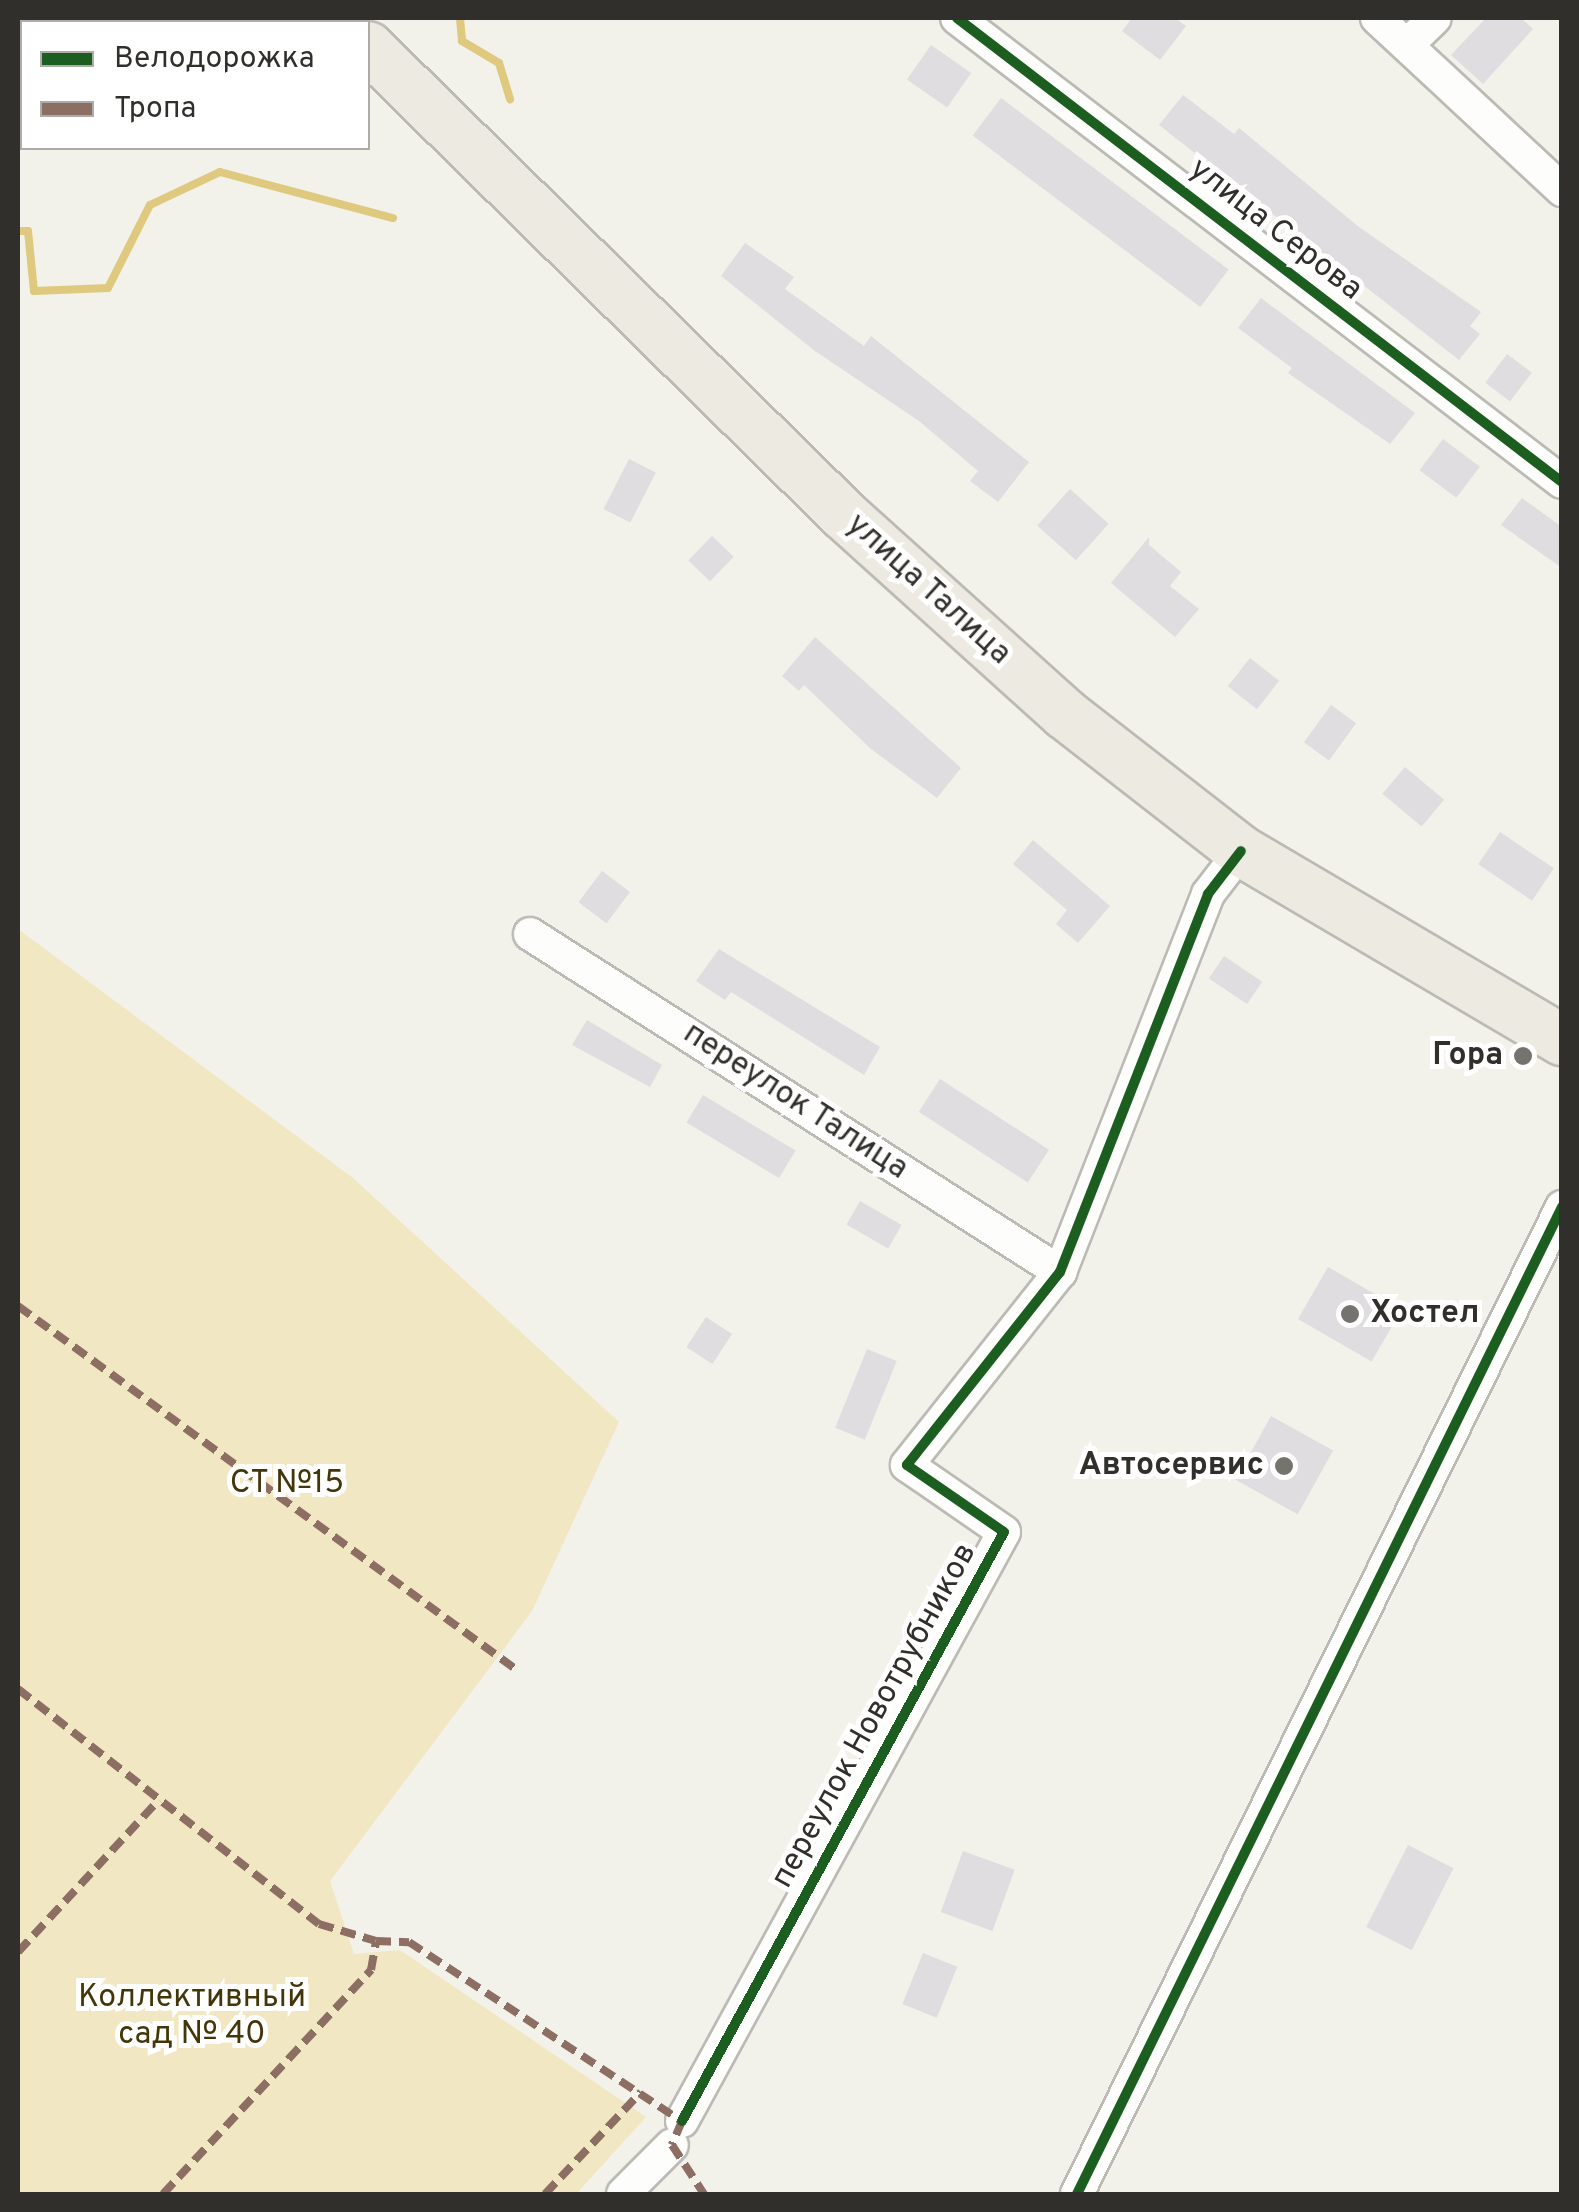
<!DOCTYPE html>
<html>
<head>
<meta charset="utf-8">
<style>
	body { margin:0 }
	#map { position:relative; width:1579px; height:2212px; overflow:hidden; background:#f2f1ea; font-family:Overpass,sans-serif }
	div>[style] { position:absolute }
	.green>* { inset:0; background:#f1e7c2 }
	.stream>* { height:8px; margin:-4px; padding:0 4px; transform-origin:4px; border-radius:4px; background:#dec97e }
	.building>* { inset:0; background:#dfdde0; transform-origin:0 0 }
	.roads { filter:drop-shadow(2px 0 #bbbab5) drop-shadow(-2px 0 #bbbab5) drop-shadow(0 2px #bbbab5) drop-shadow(0 -2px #bbbab5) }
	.street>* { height:32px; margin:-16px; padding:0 16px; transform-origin:16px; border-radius:16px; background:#fdfdfc }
	.primary>* { height:50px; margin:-25px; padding:0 25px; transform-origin:25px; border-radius:25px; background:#edeae2 }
	.quiet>* { height:8px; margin-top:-4px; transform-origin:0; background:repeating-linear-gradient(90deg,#8d6e63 0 15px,transparent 0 23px) }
	.cycleway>* { height:10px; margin:-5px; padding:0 5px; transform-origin:5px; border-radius:5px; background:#1b5e20 }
	.dots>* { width:28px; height:28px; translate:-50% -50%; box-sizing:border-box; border:5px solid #fff; border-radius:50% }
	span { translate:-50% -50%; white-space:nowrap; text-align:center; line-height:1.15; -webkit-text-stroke:10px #fff; paint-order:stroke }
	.street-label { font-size:32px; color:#312f2b }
	.poi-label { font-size:32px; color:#312f2b; font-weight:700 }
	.right { translate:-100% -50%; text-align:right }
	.left { translate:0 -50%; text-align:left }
	.park-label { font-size:32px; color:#433609 }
	.frame { position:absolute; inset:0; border:20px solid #312f2b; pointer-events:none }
	.legend { position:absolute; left:20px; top:20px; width:350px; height:130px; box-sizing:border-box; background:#fff; border:2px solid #adacaa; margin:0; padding:12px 18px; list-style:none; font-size:30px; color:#312f2b }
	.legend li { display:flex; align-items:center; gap:20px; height:50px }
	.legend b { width:50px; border:2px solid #adacaa }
</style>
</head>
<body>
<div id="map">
	<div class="green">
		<i style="clip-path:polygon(18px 929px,353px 1178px,619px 1422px,532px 1611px,330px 1881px,354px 1954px,400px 1950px,646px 2117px,576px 2194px,18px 2194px)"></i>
	</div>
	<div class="stream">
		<i style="left:460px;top:18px;width:23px;rotate:85deg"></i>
		<i style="left:462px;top:41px;width:43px;rotate:30.7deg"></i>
		<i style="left:499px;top:63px;width:38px;rotate:73deg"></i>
		<i style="left:18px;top:231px;width:10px"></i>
		<i style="left:28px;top:231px;width:60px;rotate:84.3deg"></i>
		<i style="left:34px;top:291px;width:74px;rotate:-2.3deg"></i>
		<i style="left:108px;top:288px;width:93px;rotate:-63.2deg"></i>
		<i style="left:150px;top:205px;width:77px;rotate:-25.2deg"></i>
		<i style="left:220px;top:172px;width:179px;rotate:14.9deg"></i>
	</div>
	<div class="building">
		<i style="clip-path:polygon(1132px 18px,1175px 18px,1186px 26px,1160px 60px,1122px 31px)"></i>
		<i style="clip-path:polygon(1486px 18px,1521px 18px,1533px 29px,1483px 84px,1451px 55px)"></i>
		<i style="left:931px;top:45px;width:49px;height:42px;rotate:35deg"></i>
		<i style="clip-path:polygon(1183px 95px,1234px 134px,1239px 128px,1359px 227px,1481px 312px,1470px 326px,1480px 334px,1459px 360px,1159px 125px)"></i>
		<i style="left:1001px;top:98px;width:285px;height:47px;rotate:37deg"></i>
		<i style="clip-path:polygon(745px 243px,794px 277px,785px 289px,864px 346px,871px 336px,1029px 462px,998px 502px,970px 481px,978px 471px,919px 421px,815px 351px,721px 276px)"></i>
		<i style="clip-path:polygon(1261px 298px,1415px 413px,1390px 444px,1288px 373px,1292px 368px,1238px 328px)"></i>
		<i style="left:1507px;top:354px;width:31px;height:36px;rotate:37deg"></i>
		<i style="left:1443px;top:439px;width:46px;height:39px;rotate:37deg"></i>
		<i style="left:629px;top:459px;width:30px;height:56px;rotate:27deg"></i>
		<i style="left:1070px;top:489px;width:52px;height:49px;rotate:42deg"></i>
		<i style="clip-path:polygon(1522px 498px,1562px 527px,1562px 568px,1501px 525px)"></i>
		<i style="left:712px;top:536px;width:30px;height:34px;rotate:44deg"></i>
		<i style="clip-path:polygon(1149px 537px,1149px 545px,1181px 572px,1170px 586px,1199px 609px,1175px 637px,1111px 583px)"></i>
		<i style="clip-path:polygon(815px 637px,961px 768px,937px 798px,871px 749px,804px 685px,799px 691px,782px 676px)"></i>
		<i style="left:1250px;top:658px;width:37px;height:36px;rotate:38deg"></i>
		<i style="left:1331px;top:705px;width:31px;height:46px;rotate:36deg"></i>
		<i style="left:1405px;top:767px;width:51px;height:35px;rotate:40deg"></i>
		<i style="left:1500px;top:832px;width:65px;height:39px;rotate:34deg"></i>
		<i style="clip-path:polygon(1033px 840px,1110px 906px,1078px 943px,1056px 924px,1067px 910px,1013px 864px)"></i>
		<i style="left:602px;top:871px;width:35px;height:39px;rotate:37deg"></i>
		<i style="clip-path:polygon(719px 949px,880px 1047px,864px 1075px,731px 992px,725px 1000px,696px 981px)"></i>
		<i style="left:1224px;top:956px;width:46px;height:27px;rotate:34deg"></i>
		<i style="clip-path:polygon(587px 1020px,662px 1065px,650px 1087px,572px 1045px)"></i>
		<i style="left:940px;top:1079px;width:130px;height:39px;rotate:33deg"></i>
		<i style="left:703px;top:1095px;width:108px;height:32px;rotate:31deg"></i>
		<i style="left:860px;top:1201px;width:48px;height:27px;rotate:30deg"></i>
		<i style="left:1328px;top:1267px;width:85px;height:60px;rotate:30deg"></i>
		<i style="left:706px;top:1317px;width:31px;height:36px;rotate:33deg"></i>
		<i style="left:867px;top:1349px;width:32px;height:85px;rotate:22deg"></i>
		<i style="left:1271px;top:1416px;width:71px;height:73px;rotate:29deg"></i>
		<i style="left:1408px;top:1845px;width:51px;height:92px;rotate:27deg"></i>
		<i style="left:963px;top:1851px;width:55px;height:65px;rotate:20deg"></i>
		<i style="left:923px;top:1953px;width:37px;height:55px;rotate:22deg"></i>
	</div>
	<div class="roads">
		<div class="street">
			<i style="left:957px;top:18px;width:762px;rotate:37.49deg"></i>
			<i style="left:1377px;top:18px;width:253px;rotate:42.9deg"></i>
			<i style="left:1408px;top:44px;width:37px;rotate:-44deg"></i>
			<i style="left:530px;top:934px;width:629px;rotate:32.53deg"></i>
			<i style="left:682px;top:2121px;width:671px;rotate:-61.34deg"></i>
			<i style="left:1004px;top:1532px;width:118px;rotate:-145.4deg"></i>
			<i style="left:907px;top:1465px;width:246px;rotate:-51.6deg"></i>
			<i style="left:1060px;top:1272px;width:406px;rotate:-68.6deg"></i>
			<i style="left:1208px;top:894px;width:54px;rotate:-52.5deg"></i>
			<i style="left:623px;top:2194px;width:69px;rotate:-45deg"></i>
			<i style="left:1077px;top:2194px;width:1100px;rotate:-63.83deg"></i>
		</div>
		<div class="primary">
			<i style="left:368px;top:47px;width:666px;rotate:44.51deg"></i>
			<i style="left:843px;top:514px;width:299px;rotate:42deg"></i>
			<i style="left:1065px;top:714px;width:223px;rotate:37.9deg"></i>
			<i style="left:1241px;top:851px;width:373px;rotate:30.5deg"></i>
		</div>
	</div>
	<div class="quiet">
		<i style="left:18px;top:1306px;width:614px;rotate:36.12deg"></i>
		<i style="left:18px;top:1689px;width:382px;rotate:38deg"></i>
		<i style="left:319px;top:1924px;width:59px;rotate:16.6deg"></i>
		<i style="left:376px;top:1941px;width:33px;rotate:2deg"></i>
		<i style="left:409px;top:1942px;width:326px;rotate:33.3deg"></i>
		<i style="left:682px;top:2121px;width:26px;rotate:113deg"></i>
		<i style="left:672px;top:2145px;width:59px;rotate:56.9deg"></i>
		<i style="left:18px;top:1952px;width:207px;rotate:-47.2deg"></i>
		<i style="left:163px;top:2194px;width:306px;rotate:-47.1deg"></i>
		<i style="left:371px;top:1970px;width:29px;rotate:-80deg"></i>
		<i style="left:545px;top:2194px;width:140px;rotate:-46.7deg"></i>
	</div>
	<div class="cycleway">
		<i style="left:957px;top:18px;width:762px;rotate:37.49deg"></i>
		<i style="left:682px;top:2121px;width:671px;rotate:-61.34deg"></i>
		<i style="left:1004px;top:1532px;width:118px;rotate:-145.4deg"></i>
		<i style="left:907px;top:1465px;width:246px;rotate:-51.6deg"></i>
		<i style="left:1060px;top:1272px;width:406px;rotate:-68.6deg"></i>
		<i style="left:1208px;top:894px;width:54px;rotate:-52.5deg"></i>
		<i style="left:1077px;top:2194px;width:1100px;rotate:-63.83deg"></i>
	</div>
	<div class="dots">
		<i style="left:1523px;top:1056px;background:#75736e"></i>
		<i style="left:1350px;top:1314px;background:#75736e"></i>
		<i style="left:1284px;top:1466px;background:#75736e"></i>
	</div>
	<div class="street-label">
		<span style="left:1275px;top:230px;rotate:38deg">улица Серова</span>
		<span style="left:928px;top:590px;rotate:42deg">улица Талица</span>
		<span style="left:795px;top:1102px;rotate:33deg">переулок Талица</span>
		<span style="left:875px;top:1716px;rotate:-61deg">переулок Новотрубников</span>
	</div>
	<div class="poi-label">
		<span class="right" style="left:1503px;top:1056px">Гора</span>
		<span class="left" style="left:1370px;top:1314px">Хостел</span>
		<span class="right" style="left:1264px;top:1466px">Автосервис</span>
	</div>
	<div class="park-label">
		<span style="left:287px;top:1484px">СТ №15</span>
		<span style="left:192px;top:2017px">Коллективный<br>сад № 40</span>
	</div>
	<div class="frame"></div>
	<ul class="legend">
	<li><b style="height:12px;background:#1b5e20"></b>Велодорожка</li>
	<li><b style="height:12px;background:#8d6e63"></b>Тропа</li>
	</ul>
</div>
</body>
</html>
